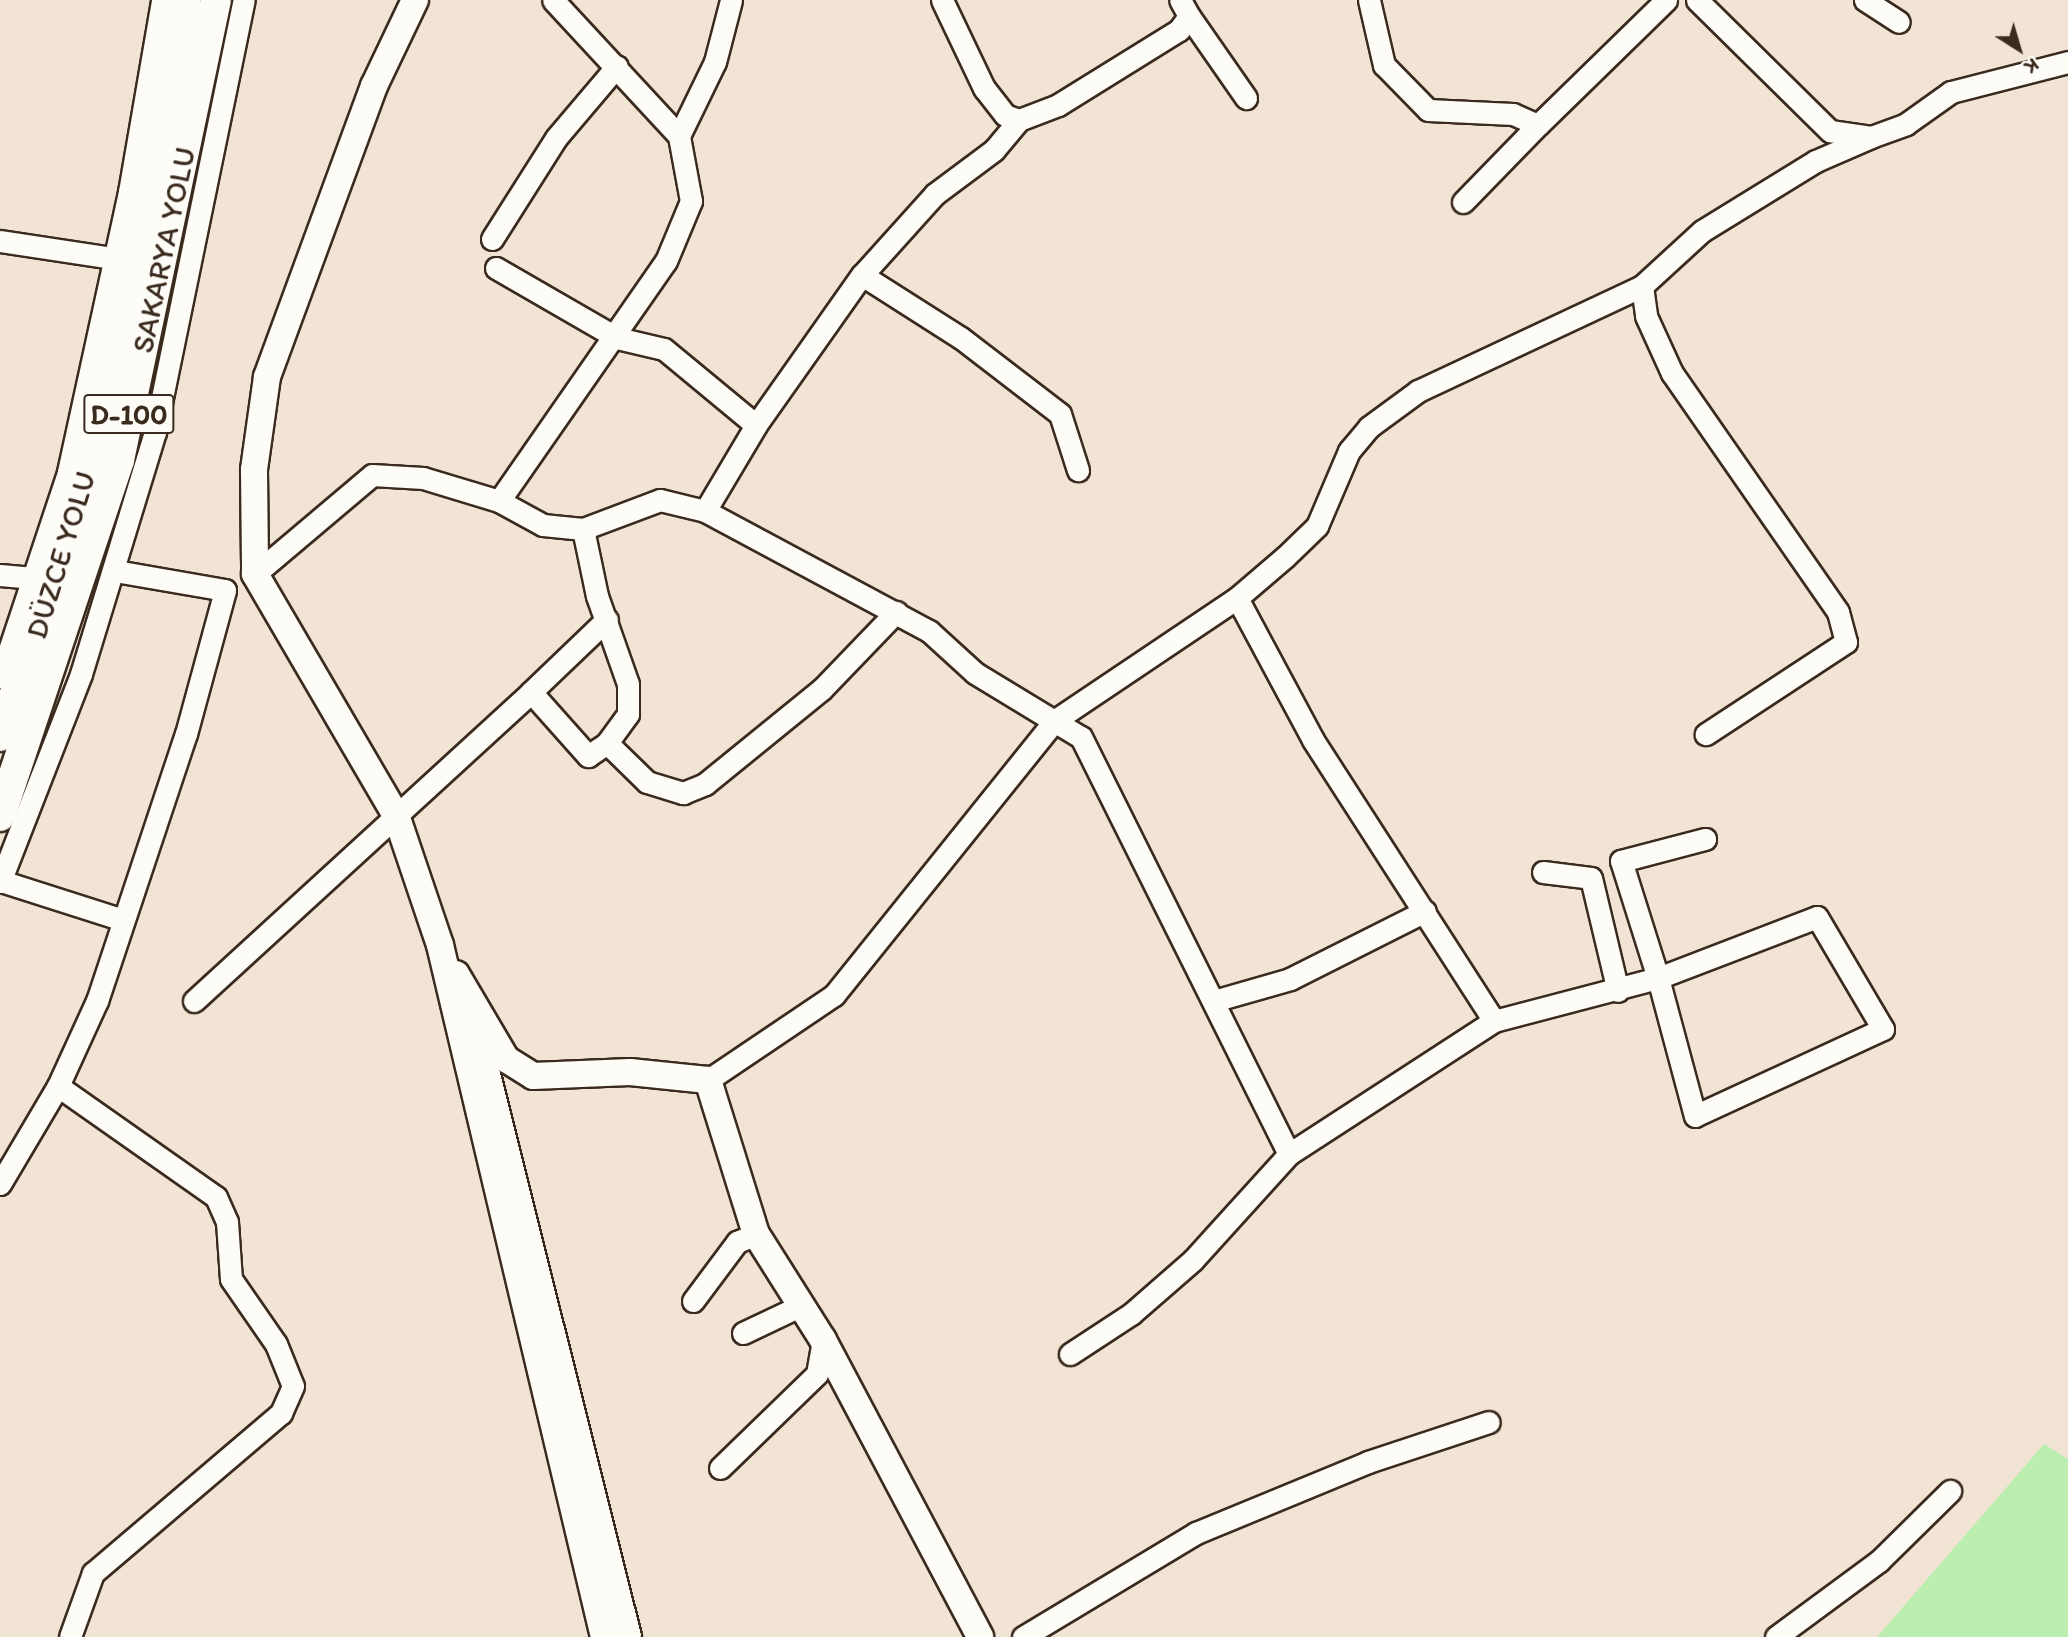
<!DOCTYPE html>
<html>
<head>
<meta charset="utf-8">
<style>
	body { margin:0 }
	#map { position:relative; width:2068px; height:1637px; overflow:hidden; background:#f1e4d5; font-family:Itim,sans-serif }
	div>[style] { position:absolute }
	.green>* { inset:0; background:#bbeeaf }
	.roads { filter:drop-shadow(2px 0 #3b2a1e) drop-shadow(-2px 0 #3b2a1e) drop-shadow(0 2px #3b2a1e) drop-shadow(0 -2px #3b2a1e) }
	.minor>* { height:21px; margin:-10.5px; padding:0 10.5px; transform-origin:10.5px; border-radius:10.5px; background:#fdfcf7 }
	.major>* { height:26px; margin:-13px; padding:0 13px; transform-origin:13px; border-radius:13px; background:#fdfcf7 }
	.highway>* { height:30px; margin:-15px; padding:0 15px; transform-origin:15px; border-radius:15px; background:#fdfcf7 }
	span { translate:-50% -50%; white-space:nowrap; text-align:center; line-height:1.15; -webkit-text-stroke:5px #fdfcf7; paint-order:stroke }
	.shield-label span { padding:2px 5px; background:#fdfcf7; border:2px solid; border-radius:5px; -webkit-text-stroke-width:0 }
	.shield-label { font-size:28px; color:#3b2a1e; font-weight:700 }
	.street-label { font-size:30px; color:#3b2a1e }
	.north { position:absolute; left:1984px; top:14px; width:70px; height:70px; -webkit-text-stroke:5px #fdfcf7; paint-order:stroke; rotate:143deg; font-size:19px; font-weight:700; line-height:28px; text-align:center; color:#3b2a1e }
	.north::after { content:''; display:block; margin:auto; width:24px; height:32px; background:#3b2a1e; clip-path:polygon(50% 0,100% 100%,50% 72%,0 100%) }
</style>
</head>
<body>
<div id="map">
	<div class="green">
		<i style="clip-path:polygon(2044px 1444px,2068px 1459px,2068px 1637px,1877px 1637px)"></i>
	</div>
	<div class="roads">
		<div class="minor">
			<i style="left:942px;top:0;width:98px;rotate:64.5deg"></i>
			<i style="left:984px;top:88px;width:34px;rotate:52deg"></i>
			<i style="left:1005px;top:115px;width:15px;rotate:20deg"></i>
			<i style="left:1019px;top:120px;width:42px;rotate:-21deg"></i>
			<i style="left:1058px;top:105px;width:142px;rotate:-31.8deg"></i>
			<i style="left:1179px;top:30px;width:17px;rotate:-54deg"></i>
			<i style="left:1189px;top:16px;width:18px;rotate:-119deg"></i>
			<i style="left:1369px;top:0;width:67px;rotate:77deg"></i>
			<i style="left:1384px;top:65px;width:63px;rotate:45.6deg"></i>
			<i style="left:1428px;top:110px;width:85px;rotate:2.7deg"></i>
			<i style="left:1513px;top:114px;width:27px;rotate:24deg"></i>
			<i style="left:1538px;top:125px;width:179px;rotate:-44.3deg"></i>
			<i style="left:1697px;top:0;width:187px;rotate:44.6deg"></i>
			<i style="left:1830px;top:131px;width:41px;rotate:8.3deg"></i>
			<i style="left:1871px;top:137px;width:37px;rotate:-20deg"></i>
			<i style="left:1906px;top:124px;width:55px;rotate:-35.4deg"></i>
			<i style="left:1951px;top:92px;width:121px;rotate:-14.4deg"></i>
			<i style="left:1865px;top:0;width:40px;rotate:32.9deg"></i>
			<i style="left:1189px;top:16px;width:100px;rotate:55.2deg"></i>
			<i style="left:1019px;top:120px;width:39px;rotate:130deg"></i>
			<i style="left:994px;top:150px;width:74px;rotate:143.3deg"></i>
			<i style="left:935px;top:194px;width:109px;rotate:132deg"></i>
			<i style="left:862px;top:275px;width:117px;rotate:32.5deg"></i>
			<i style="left:961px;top:338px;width:125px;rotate:37.5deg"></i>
			<i style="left:1060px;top:414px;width:59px;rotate:72.2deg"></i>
			<i style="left:679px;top:136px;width:82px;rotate:-64.1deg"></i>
			<i style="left:715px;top:62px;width:64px;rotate:-75.5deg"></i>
			<i style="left:1463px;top:202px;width:107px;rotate:-45.8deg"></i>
			<i style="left:492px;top:239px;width:120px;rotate:-57.6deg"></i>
			<i style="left:556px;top:138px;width:94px;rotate:-49.7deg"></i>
			<i style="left:0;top:241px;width:114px;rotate:8.6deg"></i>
			<i style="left:496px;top:268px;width:140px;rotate:30deg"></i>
			<i style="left:617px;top:338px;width:48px;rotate:13.2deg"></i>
			<i style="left:664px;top:349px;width:119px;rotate:39.6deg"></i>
			<i style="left:1642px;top:286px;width:30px;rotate:82deg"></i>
			<i style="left:1646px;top:316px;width:63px;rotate:65.5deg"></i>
			<i style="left:1672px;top:373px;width:291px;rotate:55.2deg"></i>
			<i style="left:1838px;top:612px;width:31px;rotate:75deg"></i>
			<i style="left:1846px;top:642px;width:168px;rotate:146.7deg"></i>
			<i style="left:499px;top:501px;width:292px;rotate:-55.2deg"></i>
			<i style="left:666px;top:261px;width:65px;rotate:-67.4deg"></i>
			<i style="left:691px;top:201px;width:66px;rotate:-100.5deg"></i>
			<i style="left:679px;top:136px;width:185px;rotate:-132.8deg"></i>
			<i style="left:705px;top:511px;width:100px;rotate:-59.3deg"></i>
			<i style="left:756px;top:425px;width:184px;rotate:-54.8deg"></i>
			<i style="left:255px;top:574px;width:153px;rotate:-40.2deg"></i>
			<i style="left:372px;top:475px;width:51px;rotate:3.4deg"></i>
			<i style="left:423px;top:478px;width:79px;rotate:16.8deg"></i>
			<i style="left:499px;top:501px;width:50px;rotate:28.6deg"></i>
			<i style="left:543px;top:525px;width:40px;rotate:5.7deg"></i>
			<i style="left:583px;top:529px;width:82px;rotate:-20.6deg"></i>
			<i style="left:660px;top:500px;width:46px;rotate:13.7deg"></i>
			<i style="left:705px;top:511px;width:254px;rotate:28.2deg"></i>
			<i style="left:929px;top:631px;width:62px;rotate:42.4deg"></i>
			<i style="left:975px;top:673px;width:92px;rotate:31.3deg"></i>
			<i style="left:1054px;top:721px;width:220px;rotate:-33.9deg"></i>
			<i style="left:1237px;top:598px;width:63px;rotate:-40.5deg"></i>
			<i style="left:1285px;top:557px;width:45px;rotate:-44.1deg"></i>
			<i style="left:1317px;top:526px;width:82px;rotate:-66.9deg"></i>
			<i style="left:1349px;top:451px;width:31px;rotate:-50deg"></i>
			<i style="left:1369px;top:427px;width:61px;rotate:-36.3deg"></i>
			<i style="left:1418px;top:391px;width:247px;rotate:-25.1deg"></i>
			<i style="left:1642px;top:286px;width:81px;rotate:-42.5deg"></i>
			<i style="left:1702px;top:231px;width:134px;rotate:-31.6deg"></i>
			<i style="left:1816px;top:161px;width:60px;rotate:-23.6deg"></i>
			<i style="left:0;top:575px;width:34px;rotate:5deg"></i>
			<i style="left:1237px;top:598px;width:161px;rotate:61.8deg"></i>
			<i style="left:1313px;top:740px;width:334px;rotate:57.2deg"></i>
			<i style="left:0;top:677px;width:216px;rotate:-71.6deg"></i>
			<i style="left:68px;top:472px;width:287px;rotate:-77.7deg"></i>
			<i style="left:129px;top:192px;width:195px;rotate:-80.2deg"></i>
			<i style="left:531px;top:692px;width:105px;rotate:-43.8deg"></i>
			<i style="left:607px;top:743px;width:56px;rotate:44.3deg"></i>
			<i style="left:647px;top:782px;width:38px;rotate:17deg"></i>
			<i style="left:683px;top:793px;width:24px;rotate:-22deg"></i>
			<i style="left:705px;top:784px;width:151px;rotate:-39.1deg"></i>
			<i style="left:822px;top:689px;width:107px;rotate:-46.1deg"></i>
			<i style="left:1543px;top:872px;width:48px;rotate:7.1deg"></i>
			<i style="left:1591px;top:878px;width:116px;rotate:76.6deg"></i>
			<i style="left:1px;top:881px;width:125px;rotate:17.7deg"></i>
			<i style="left:0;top:882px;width:223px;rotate:-68.7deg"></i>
			<i style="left:81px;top:674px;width:253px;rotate:-73deg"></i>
			<i style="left:155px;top:432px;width:441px;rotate:-78.4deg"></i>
			<i style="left:1217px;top:1000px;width:76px;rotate:-16deg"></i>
			<i style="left:1290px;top:979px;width:151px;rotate:-26.7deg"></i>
			<i style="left:194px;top:1001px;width:457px;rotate:-42.5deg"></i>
			<i style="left:531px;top:692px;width:86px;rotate:48.3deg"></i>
			<i style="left:588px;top:756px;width:23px;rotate:-34deg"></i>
			<i style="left:607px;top:743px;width:36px;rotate:-54deg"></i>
			<i style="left:628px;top:714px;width:30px;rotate:-90deg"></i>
			<i style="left:628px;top:684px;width:93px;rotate:-109.4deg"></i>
			<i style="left:597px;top:596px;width:68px;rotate:-101.8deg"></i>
			<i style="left:708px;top:1080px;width:152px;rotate:-34deg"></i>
			<i style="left:834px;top:995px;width:351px;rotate:-51.2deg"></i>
			<i style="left:1054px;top:721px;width:31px;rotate:31deg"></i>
			<i style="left:1081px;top:737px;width:466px;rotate:63.5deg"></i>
			<i style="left:1289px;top:1154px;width:143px;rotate:132.2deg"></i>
			<i style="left:1193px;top:1260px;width:82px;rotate:138.9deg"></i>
			<i style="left:1131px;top:1314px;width:73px;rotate:146.7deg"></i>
			<i style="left:58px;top:1086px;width:193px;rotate:35.1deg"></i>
			<i style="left:216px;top:1197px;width:27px;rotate:66deg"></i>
			<i style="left:227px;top:1222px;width:57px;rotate:86deg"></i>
			<i style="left:231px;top:1279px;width:79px;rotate:55.3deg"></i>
			<i style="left:276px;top:1344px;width:45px;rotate:68deg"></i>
			<i style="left:293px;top:1386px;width:30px;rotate:114deg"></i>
			<i style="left:281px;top:1413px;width:247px;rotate:139.6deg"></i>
			<i style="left:93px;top:1573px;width:68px;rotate:109.8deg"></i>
			<i style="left:1289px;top:1154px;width:244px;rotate:-33deg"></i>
			<i style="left:1494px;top:1021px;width:170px;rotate:-14.7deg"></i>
			<i style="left:1658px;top:978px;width:170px;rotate:-21deg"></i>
			<i style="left:1817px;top:917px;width:130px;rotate:59.5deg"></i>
			<i style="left:1883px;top:1029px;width:207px;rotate:155.2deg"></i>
			<i style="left:1695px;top:1116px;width:143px;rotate:-105deg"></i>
			<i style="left:1658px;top:978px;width:123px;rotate:-107.5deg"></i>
			<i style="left:1621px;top:861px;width:87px;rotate:-14.7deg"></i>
			<i style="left:0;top:1184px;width:114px;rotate:-59.4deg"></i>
			<i style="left:58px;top:1086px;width:94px;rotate:-65.4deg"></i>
			<i style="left:97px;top:1001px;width:281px;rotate:-71.6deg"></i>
			<i style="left:186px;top:734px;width:149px;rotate:-74.8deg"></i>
			<i style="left:225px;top:590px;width:112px;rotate:-170.2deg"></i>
			<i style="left:693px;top:1301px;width:74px;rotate:-53.3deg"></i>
			<i style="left:737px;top:1242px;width:21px;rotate:-23deg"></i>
			<i style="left:743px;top:1333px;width:65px;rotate:-25.4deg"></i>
			<i style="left:720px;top:1468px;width:135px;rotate:-44.1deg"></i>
			<i style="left:817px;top:1374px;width:35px;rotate:-80deg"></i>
			<i style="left:1023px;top:1637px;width:202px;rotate:-31deg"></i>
			<i style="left:1196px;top:1533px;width:186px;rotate:-22.4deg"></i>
			<i style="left:1368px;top:1462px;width:127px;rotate:-18.3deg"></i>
			<i style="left:1776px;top:1637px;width:128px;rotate:-36.4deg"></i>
			<i style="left:1879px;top:1561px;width:100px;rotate:-44.6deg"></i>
		</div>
		<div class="major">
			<i style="left:415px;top:0;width:95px;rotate:115.5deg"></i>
			<i style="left:374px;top:86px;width:310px;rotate:110.2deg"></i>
			<i style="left:267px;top:377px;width:94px;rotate:98deg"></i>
			<i style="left:254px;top:470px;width:104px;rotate:89.4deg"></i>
			<i style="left:255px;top:574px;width:279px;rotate:59.7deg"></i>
			<i style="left:396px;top:815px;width:137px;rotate:71.3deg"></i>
			<i style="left:440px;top:945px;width:711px;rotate:76.67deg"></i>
			<i style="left:456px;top:974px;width:99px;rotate:59.5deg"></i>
			<i style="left:506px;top:1059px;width:32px;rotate:32deg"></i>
			<i style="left:533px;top:1076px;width:97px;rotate:-2.4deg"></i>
			<i style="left:630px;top:1072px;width:78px;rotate:5.9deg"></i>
			<i style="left:708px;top:1080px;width:161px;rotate:72.7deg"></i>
			<i style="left:756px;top:1234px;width:125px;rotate:57.7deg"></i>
			<i style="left:823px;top:1340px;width:336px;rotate:62.1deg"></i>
			<i style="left:474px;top:1023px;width:633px;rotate:75.92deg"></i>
		</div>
		<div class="highway">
			<i style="left:0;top:736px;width:236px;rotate:-70.7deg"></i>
			<i style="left:78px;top:513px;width:524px;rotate:-78.11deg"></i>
			<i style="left:0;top:816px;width:375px;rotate:-71.5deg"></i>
			<i style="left:119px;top:460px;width:470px;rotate:-78.1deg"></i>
		</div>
	</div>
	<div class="shield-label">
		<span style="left:129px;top:414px">D-100</span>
	</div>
	<div class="street-label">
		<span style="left:164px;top:250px;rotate:-78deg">SAKARYA YOLU</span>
		<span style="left:61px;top:555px;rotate:-73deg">DÜZCE YOLU</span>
	</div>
	<div class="north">K</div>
</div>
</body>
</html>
